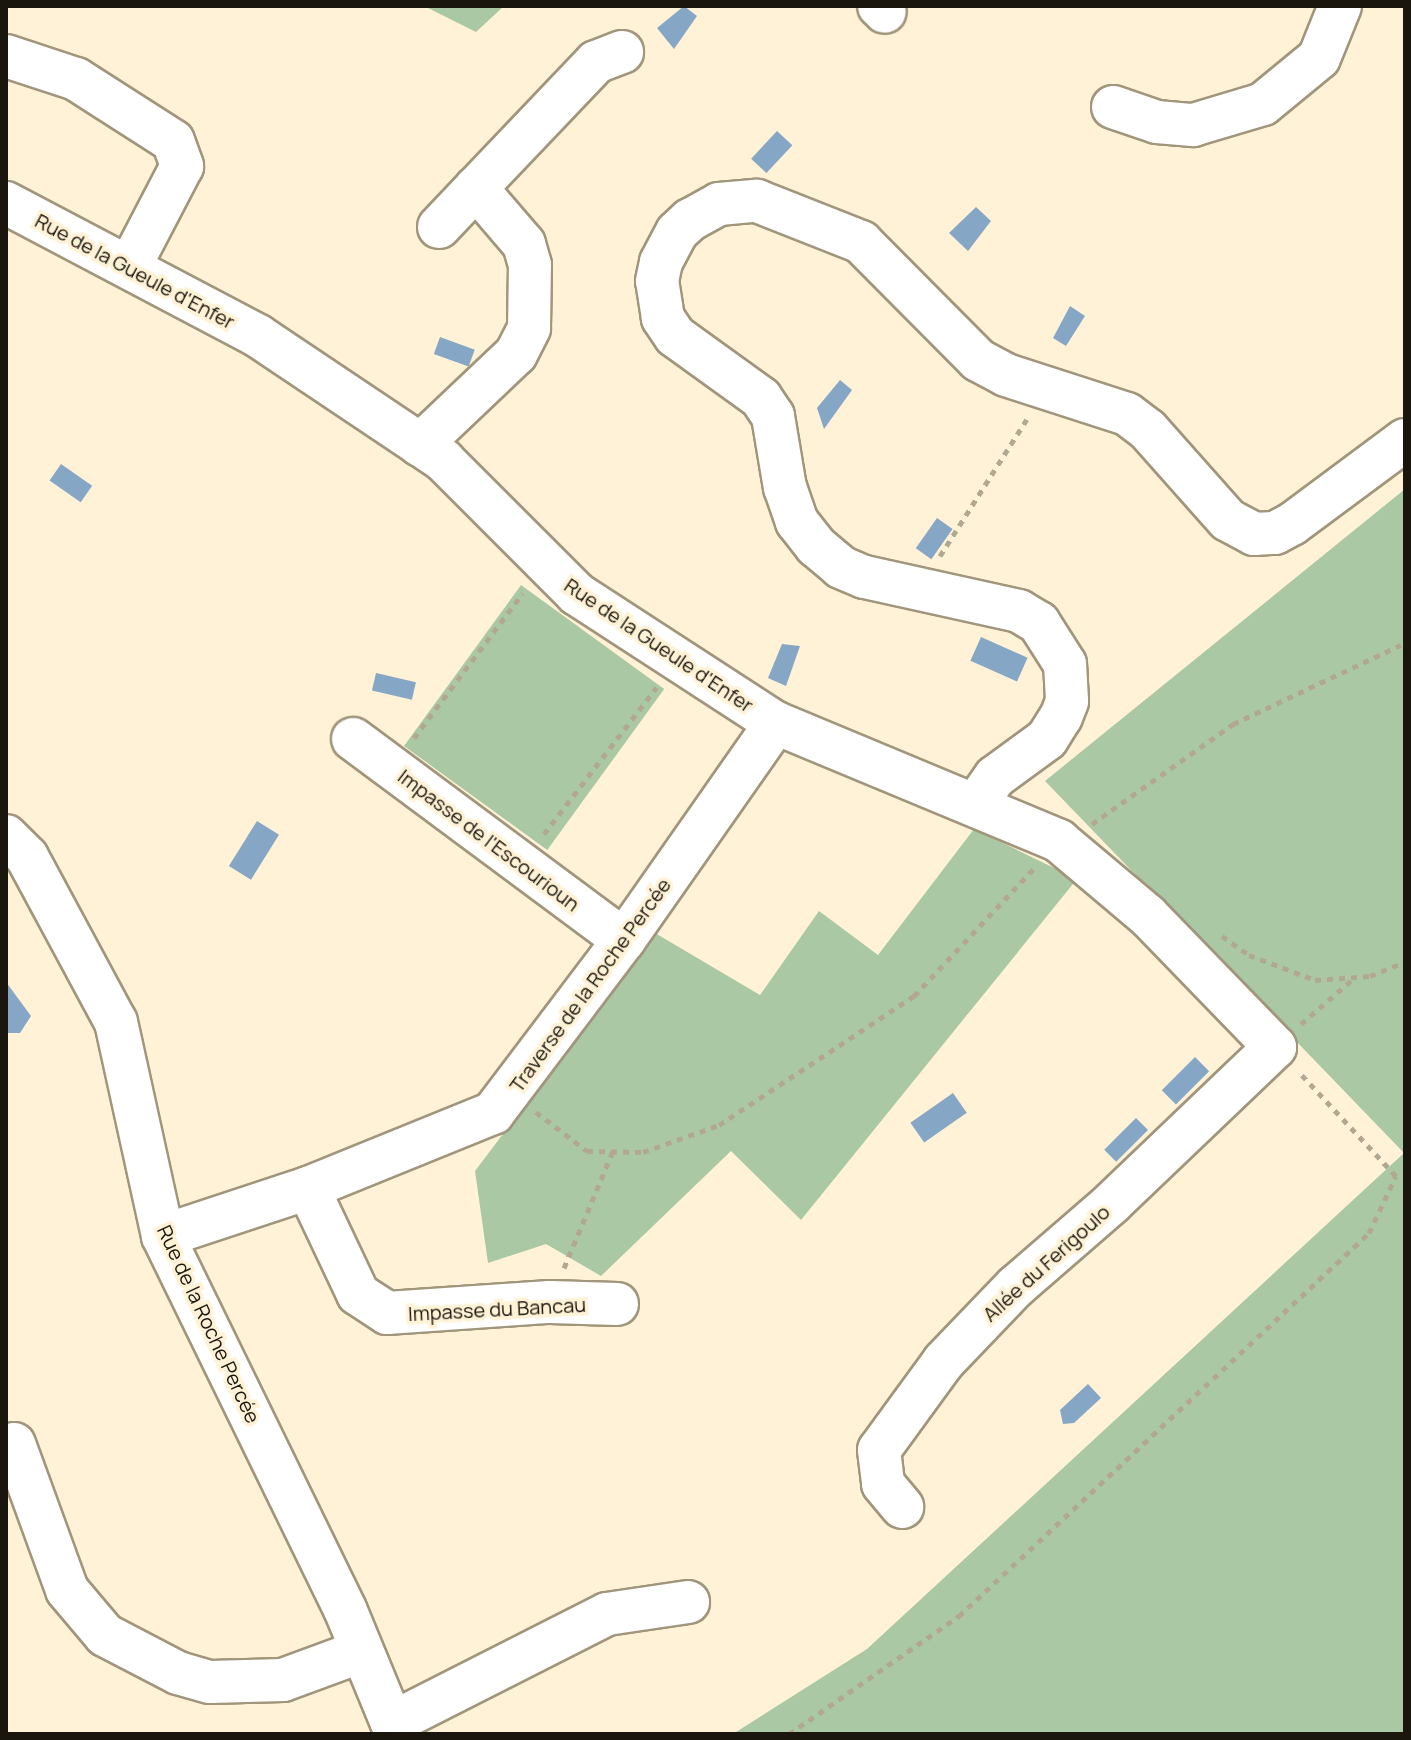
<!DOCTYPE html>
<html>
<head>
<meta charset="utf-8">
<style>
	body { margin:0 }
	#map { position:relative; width:1411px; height:1740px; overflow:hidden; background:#fff2d6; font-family:Manrope,sans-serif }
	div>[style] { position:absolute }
	.forest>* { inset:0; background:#abc8a4; transform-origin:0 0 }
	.water>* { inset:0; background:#86a6c6; transform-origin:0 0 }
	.path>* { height:5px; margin-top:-2.5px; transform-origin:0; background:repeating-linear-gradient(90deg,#b2a892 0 6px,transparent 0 12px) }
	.roads { filter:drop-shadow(2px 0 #a1957c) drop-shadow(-2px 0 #a1957c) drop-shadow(0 2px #a1957c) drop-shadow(0 -2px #a1957c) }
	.minor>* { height:42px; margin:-21px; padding:0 21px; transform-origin:21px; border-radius:21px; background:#fff }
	span { translate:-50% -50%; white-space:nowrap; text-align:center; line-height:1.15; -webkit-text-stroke:7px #fff2d6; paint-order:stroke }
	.street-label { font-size:20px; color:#1b160d }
	.frame { position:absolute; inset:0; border:8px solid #1b160d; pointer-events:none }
</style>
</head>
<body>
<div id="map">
	<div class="forest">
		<i style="clip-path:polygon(424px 6px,504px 6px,476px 32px)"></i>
		<i style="clip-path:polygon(1405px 489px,1405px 1734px,733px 1734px,867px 1649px,1404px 1153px,1045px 781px)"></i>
		<i style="left:521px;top:585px;width:177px;height:199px;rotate:36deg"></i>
		<i style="clip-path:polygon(974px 829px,1077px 879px,801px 1220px,731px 1151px,601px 1276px,546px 1244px,488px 1263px,475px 1171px,655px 933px,760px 995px,819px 911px,878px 955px)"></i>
	</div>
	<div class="water">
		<i style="clip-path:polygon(684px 6px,697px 16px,674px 49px,657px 28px)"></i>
		<i style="left:777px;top:131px;width:21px;height:38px;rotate:43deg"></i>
		<i style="clip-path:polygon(976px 207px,991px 221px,968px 251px,949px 233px)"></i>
		<i style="clip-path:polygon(1070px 306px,1085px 316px,1066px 346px,1053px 338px)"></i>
		<i style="left:440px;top:337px;width:37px;height:18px;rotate:20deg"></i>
		<i style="clip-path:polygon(840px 380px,852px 390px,824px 429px,817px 408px)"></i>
		<i style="left:61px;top:464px;width:38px;height:20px;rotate:35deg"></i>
		<i style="left:937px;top:518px;width:19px;height:37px;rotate:35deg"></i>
		<i style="left:981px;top:637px;width:51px;height:26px;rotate:24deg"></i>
		<i style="clip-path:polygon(782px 644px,800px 646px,786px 686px,768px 678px)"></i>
		<i style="left:376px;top:673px;width:41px;height:18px;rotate:13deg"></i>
		<i style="left:257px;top:821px;width:26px;height:53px;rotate:32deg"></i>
		<i style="clip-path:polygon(6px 982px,31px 1016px,20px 1033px,6px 1033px)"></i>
		<i style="left:1195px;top:1057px;width:20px;height:47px;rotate:45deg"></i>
		<i style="left:953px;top:1093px;width:24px;height:52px;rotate:55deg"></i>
		<i style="left:1136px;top:1118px;width:17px;height:45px;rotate:45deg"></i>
		<i style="clip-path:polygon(1088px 1384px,1101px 1398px,1074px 1423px,1063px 1424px,1060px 1410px)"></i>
	</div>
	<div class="path">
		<i style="left:940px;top:556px;width:162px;rotate:-57.6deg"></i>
		<i style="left:414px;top:738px;width:181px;rotate:-53.1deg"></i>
		<i style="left:1092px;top:824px;width:173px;rotate:-35.3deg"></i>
		<i style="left:1233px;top:724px;width:190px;rotate:-25.2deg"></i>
		<i style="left:544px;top:834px;width:185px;rotate:-52.5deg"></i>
		<i style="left:1222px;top:936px;width:33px;rotate:35deg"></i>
		<i style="left:1249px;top:955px;width:71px;rotate:20.7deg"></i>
		<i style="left:1315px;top:980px;width:55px;rotate:-4.2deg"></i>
		<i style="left:1370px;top:976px;width:38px;rotate:-22deg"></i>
		<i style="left:1301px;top:1024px;width:72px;rotate:-41deg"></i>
		<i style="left:536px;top:1112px;width:64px;rotate:37.4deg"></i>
		<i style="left:587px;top:1151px;width:56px;rotate:1deg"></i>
		<i style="left:643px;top:1152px;width:81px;rotate:-19.6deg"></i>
		<i style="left:719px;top:1125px;width:234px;rotate:-33.5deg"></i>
		<i style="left:914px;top:996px;width:175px;rotate:-46.8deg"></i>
		<i style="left:564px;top:1268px;width:127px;rotate:-67.3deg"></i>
		<i style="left:789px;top:1734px;width:207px;rotate:-34.8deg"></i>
		<i style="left:959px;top:1616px;width:561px;rotate:-43.05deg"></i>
		<i style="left:1369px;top:1233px;width:63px;rotate:-64.7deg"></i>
		<i style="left:1396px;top:1176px;width:142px;rotate:-133deg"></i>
	</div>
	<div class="roads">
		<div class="minor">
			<i style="left:879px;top:6px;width:8px;rotate:45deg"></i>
			<i style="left:6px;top:56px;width:74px;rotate:18.2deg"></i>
			<i style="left:76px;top:79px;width:115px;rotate:32.6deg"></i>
			<i style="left:173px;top:141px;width:27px;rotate:70deg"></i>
			<i style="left:182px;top:166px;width:113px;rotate:117.5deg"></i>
			<i style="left:1113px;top:107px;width:46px;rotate:18.8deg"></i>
			<i style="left:1157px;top:122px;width:36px;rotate:5deg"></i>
			<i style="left:1193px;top:125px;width:73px;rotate:-16.7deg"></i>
			<i style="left:1263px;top:104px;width:72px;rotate:-39.4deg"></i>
			<i style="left:1319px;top:58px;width:56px;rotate:-68deg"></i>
			<i style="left:6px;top:203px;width:285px;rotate:27.8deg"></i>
			<i style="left:258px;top:336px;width:223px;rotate:33.8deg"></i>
			<i style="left:443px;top:460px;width:190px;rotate:45deg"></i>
			<i style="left:577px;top:594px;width:237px;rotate:33deg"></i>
			<i style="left:776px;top:723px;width:307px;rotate:22.6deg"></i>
			<i style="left:1059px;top:841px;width:115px;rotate:40.1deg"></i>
			<i style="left:1147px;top:915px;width:184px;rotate:45.9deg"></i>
			<i style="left:1275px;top:1047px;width:226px;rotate:136.3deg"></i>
			<i style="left:1112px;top:1203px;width:128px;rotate:139.1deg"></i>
			<i style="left:1015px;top:1287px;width:103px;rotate:133.8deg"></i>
			<i style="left:944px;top:1361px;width:110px;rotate:126.1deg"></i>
			<i style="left:879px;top:1450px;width:34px;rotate:83deg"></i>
			<i style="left:883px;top:1484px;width:30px;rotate:50deg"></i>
			<i style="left:439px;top:227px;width:54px;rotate:-46.5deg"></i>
			<i style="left:420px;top:445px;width:132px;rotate:-43.5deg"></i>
			<i style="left:516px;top:354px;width:29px;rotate:-63deg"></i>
			<i style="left:529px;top:328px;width:63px;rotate:-89.1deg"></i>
			<i style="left:530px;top:265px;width:22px;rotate:-106deg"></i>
			<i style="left:524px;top:244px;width:74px;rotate:-130.6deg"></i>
			<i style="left:476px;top:188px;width:174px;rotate:-46.4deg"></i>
			<i style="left:596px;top:62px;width:28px;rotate:-21deg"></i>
			<i style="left:353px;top:739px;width:337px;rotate:36.6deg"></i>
			<i style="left:976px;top:804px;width:33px;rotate:-55deg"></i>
			<i style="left:995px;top:777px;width:64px;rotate:-36.2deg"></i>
			<i style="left:1047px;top:739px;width:26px;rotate:-58deg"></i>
			<i style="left:1061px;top:717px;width:17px;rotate:-69deg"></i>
			<i style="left:1067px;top:701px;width:37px;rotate:-93deg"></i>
			<i style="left:1065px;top:664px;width:49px;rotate:-122.4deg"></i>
			<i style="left:1039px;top:623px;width:23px;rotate:-149deg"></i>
			<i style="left:1019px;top:611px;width:159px;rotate:-167.6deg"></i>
			<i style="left:864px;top:577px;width:25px;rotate:-157deg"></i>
			<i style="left:841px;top:567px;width:33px;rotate:-140deg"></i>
			<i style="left:816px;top:546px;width:31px;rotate:-128deg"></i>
			<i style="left:797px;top:522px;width:36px;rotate:-109deg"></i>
			<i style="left:785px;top:488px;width:73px;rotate:-99.5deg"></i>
			<i style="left:773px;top:416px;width:22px;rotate:-124deg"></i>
			<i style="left:761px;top:398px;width:106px;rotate:-144.2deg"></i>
			<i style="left:675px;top:336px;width:22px;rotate:-124deg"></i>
			<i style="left:663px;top:318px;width:37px;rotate:-99deg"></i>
			<i style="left:657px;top:281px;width:19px;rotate:-78deg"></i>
			<i style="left:661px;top:262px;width:34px;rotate:-62deg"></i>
			<i style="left:677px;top:232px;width:18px;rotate:-43deg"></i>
			<i style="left:690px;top:220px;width:33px;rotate:-29deg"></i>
			<i style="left:719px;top:204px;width:38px;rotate:-5deg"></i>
			<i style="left:757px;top:201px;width:112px;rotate:21.5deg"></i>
			<i style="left:861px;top:242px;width:166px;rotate:45.2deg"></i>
			<i style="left:978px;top:360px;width:32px;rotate:28deg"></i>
			<i style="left:1006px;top:375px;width:127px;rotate:17.9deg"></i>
			<i style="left:1127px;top:414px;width:26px;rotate:37deg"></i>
			<i style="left:1148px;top:430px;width:120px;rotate:48.4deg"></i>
			<i style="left:1228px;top:520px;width:30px;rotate:28deg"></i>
			<i style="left:1254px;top:534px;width:21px;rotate:-3deg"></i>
			<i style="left:1275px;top:533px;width:19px;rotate:-28deg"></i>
			<i style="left:1292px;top:524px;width:141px;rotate:-36.6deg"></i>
			<i style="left:6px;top:836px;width:30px;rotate:45deg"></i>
			<i style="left:27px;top:857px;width:187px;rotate:61.7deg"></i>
			<i style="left:116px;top:1022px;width:219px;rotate:77.6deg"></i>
			<i style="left:163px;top:1236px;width:415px;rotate:64deg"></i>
			<i style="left:345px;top:1609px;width:123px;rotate:67.6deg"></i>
			<i style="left:392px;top:1723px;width:241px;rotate:-26.9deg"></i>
			<i style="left:607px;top:1614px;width:82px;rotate:-8.4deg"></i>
			<i style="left:308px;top:1188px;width:117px;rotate:64.7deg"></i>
			<i style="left:358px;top:1294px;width:35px;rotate:33deg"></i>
			<i style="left:387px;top:1313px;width:163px;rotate:-3.9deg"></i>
			<i style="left:550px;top:1302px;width:67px;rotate:1.7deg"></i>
			<i style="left:163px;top:1236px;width:153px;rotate:-18.3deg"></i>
			<i style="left:308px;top:1188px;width:200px;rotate:-22.1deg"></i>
			<i style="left:493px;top:1113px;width:217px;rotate:-52.9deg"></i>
			<i style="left:624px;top:940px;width:265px;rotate:-55deg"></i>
			<i style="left:14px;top:1444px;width:155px;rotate:70deg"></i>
			<i style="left:67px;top:1590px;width:59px;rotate:49.8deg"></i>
			<i style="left:105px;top:1635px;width:82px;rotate:27.5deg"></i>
			<i style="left:178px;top:1673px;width:33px;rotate:16deg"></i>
			<i style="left:210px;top:1682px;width:73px;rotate:-1.6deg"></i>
			<i style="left:283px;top:1680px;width:84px;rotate:-20.2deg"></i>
		</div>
	</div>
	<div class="street-label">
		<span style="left:135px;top:271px;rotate:28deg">Rue de la Gueule d'Enfer</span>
		<span style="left:659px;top:645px;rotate:34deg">Rue de la Gueule d'Enfer</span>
		<span style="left:489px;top:840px;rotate:37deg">Impasse de l'Escourioun</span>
		<span style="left:590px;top:985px;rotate:-54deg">Traverse de la Roche Percée</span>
		<span style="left:1046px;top:1263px;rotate:-42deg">Allée du Ferigoulo</span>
		<span style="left:497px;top:1309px;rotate:-3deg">Impasse du Bancau</span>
		<span style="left:209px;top:1324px;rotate:65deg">Rue de la Roche Percée</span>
	</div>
	<div class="frame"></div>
</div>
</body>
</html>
